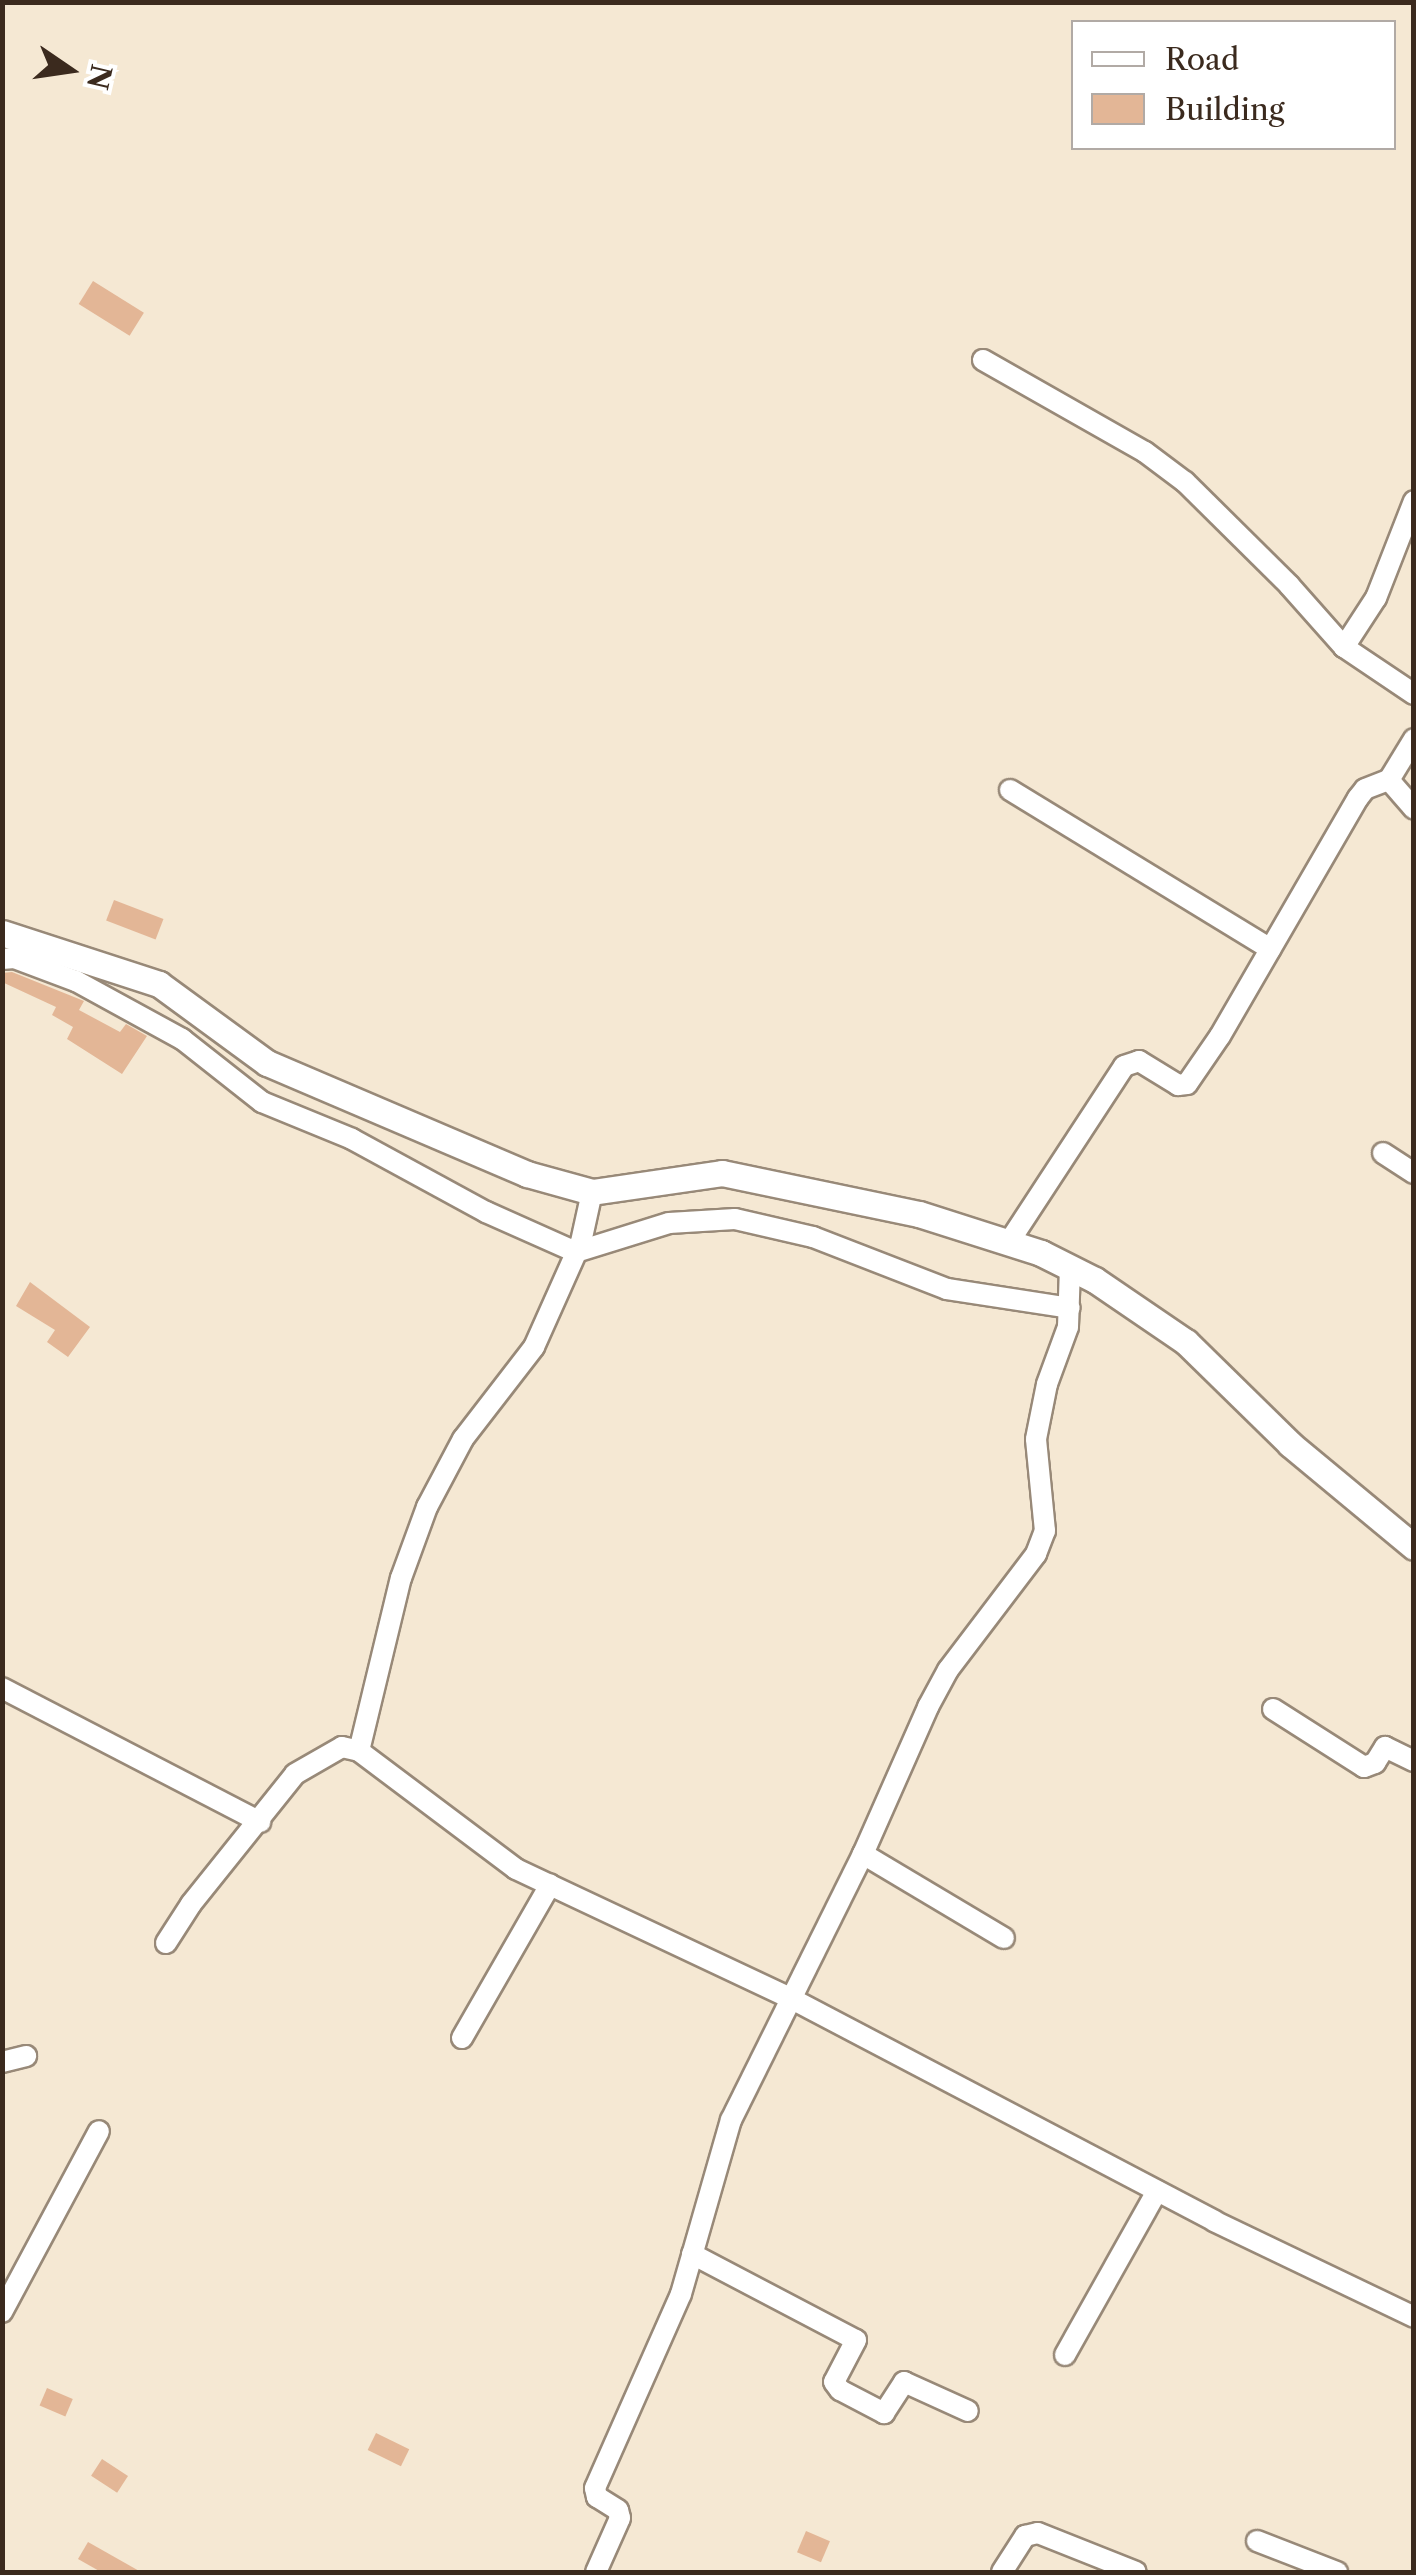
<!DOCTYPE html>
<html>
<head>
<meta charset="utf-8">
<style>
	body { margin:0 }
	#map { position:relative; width:1416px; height:2575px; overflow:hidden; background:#f5e8d3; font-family:"Libre Caslon Text",serif }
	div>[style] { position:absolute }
	.building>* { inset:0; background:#e3b696; transform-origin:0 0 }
	.roads { filter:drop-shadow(2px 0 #988978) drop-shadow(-2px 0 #988978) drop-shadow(0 2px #988978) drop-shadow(0 -2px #988978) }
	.minor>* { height:20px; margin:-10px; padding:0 10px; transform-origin:10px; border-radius:10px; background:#fff }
	.tertiary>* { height:25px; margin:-12.5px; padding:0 12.5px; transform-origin:12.5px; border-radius:12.5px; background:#fff }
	span { translate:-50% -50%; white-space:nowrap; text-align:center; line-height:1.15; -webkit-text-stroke:8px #fff; paint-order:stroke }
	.frame { position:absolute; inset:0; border:5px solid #3b2a1e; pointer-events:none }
	.legend { position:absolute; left:1071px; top:20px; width:325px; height:130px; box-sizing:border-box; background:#fff; border:2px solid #b1aaa5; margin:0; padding:12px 18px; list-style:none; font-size:30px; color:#3b2a1e }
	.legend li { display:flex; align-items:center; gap:20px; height:50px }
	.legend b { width:50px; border:2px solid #b1aaa5 }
	.north { position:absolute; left:20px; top:20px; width:100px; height:100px; -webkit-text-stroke:8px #fff; paint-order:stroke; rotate:103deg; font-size:28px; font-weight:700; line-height:40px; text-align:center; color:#3b2a1e }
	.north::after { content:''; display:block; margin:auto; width:35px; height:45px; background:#3b2a1e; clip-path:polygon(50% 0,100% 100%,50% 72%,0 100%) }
</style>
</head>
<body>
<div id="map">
	<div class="building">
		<i style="left:93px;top:281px;width:60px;height:27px;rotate:32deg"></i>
		<i style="left:114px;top:900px;width:53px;height:22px;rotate:21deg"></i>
		<i style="clip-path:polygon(12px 972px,84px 1001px,79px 1010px,120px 1032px,126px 1024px,147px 1036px,122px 1074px,67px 1039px,73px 1027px,52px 1015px,56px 1007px,2px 982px,2px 973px)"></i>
		<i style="clip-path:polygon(30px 1282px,90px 1327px,68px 1357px,47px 1342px,55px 1330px,16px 1306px)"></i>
		<i style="left:47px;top:2388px;width:28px;height:19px;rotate:23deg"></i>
		<i style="left:376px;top:2433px;width:37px;height:19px;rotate:26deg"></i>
		<i style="left:102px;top:2459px;width:31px;height:20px;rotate:33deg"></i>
		<i style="left:806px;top:2531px;width:26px;height:23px;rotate:23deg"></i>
		<i style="clip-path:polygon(88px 2542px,141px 2572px,101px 2572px,78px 2559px)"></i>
	</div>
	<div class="roads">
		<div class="minor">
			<i style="left:983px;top:360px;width:186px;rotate:29.6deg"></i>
			<i style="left:1145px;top:452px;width:50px;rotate:36.9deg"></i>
			<i style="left:1185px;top:482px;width:146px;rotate:44.7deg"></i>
			<i style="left:1289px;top:585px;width:83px;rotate:48.4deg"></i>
			<i style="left:1344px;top:647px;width:84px;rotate:33.9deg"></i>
			<i style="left:1344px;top:647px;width:59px;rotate:-56.9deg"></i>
			<i style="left:1376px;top:598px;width:104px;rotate:-68.6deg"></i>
			<i style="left:1389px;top:780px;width:38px;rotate:49deg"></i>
			<i style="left:1010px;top:790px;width:305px;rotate:31.4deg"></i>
			<i style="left:2px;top:959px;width:12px;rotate:-5deg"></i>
			<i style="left:14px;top:958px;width:66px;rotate:20.4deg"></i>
			<i style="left:76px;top:981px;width:121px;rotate:28.7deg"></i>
			<i style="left:182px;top:1039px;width:102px;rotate:38.2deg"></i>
			<i style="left:262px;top:1102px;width:97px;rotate:22.3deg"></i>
			<i style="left:352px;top:1139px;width:153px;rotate:28.6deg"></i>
			<i style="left:486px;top:1212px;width:98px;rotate:24deg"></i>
			<i style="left:576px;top:1252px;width:97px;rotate:-17.3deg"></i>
			<i style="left:669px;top:1223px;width:66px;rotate:-3.5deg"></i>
			<i style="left:735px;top:1219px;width:80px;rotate:13deg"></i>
			<i style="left:813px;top:1237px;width:144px;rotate:21.2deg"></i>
			<i style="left:947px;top:1289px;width:124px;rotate:8.8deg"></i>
			<i style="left:1383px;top:1153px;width:37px;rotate:33deg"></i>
			<i style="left:1009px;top:1242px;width:210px;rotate:-56.8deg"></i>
			<i style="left:1124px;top:1066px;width:16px;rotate:-18deg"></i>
			<i style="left:1139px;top:1061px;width:46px;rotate:31.6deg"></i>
			<i style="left:1178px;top:1085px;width:9px;rotate:-6deg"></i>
			<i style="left:1187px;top:1084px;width:58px;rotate:-55.5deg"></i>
			<i style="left:1220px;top:1036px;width:275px;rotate:-59.9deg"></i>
			<i style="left:1358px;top:798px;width:11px;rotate:-52deg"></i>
			<i style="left:1365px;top:789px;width:26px;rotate:-21deg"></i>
			<i style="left:1389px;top:780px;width:48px;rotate:-58.6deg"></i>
			<i style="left:2px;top:1688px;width:291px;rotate:27.4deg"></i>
			<i style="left:1273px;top:1709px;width:108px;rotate:32.5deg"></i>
			<i style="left:1364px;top:1767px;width:12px;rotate:-20deg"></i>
			<i style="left:1375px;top:1763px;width:19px;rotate:-58deg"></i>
			<i style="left:1385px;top:1747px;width:32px;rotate:26deg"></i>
			<i style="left:359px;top:1751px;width:178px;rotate:-76.4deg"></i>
			<i style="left:401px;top:1578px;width:76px;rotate:-69.9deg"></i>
			<i style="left:427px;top:1507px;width:77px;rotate:-62.1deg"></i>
			<i style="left:463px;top:1439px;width:116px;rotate:-52.3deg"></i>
			<i style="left:534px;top:1347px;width:115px;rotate:-65.9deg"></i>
			<i style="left:581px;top:1242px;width:51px;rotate:-77.6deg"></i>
			<i style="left:863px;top:1854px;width:164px;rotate:30.8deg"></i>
			<i style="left:166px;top:1943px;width:46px;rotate:-57.3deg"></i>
			<i style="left:191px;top:1904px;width:166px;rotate:-51.3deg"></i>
			<i style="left:295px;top:1774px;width:54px;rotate:-29.9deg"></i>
			<i style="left:342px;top:1747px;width:17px;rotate:13deg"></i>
			<i style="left:359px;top:1751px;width:196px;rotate:36.9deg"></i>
			<i style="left:516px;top:1869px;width:305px;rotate:25.2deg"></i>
			<i style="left:792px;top:1999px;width:477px;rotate:27.7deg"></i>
			<i style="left:1214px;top:2221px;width:222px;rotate:25.6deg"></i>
			<i style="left:462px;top:2038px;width:177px;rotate:-60.1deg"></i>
			<i style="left:2px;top:2062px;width:25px;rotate:-14deg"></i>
			<i style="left:692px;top:2254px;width:185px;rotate:27.7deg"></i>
			<i style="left:856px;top:2340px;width:47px;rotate:117.6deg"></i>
			<i style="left:834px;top:2382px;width:10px;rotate:53deg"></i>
			<i style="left:840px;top:2390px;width:50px;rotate:27.6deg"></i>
			<i style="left:884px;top:2413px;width:37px;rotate:-57deg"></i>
			<i style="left:904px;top:2382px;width:70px;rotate:24.4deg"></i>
			<i style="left:2px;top:2312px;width:205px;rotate:-61.8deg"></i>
			<i style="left:1065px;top:2355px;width:188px;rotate:-60.7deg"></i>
			<i style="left:1257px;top:2541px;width:86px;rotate:21.2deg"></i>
			<i style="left:596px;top:2572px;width:59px;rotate:-66deg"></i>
			<i style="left:620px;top:2518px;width:8px;rotate:-104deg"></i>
			<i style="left:618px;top:2510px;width:25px;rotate:-148deg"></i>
			<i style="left:597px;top:2497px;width:9px;rotate:-103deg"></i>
			<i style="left:595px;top:2488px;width:212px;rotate:-66.1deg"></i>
			<i style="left:681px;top:2294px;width:181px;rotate:-74deg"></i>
			<i style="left:731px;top:2120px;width:297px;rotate:-63.6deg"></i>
			<i style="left:863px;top:1854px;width:161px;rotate:-66.1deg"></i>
			<i style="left:928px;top:1707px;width:42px;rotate:-61.6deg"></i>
			<i style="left:948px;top:1670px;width:146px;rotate:-52.8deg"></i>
			<i style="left:1036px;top:1554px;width:25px;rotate:-69deg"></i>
			<i style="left:1045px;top:1531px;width:92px;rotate:-95.6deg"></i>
			<i style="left:1036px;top:1439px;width:56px;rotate:-78.7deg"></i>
			<i style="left:1047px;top:1384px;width:61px;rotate:-69.8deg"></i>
			<i style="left:1068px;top:1327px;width:59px;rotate:-88.1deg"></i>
			<i style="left:1002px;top:2572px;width:43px;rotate:-57.4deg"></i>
			<i style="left:1025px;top:2536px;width:13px;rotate:-13deg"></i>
			<i style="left:1038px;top:2533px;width:105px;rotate:21.7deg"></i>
		</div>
		<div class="tertiary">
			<i style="left:2px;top:933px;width:165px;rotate:18deg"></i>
			<i style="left:159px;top:984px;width:134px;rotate:36.2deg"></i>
			<i style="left:267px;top:1063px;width:283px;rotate:23.1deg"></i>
			<i style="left:527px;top:1174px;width:67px;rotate:15.5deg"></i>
			<i style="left:592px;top:1192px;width:131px;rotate:-8.3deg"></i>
			<i style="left:722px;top:1173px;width:201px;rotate:11.8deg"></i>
			<i style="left:919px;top:1214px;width:128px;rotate:17.7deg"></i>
			<i style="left:1041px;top:1253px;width:60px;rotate:26.6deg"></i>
			<i style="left:1095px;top:1280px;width:110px;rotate:34.3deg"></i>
			<i style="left:1186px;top:1342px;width:146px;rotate:44.4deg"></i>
			<i style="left:1290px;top:1444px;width:161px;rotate:39.7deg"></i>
		</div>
	</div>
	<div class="frame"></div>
	<ul class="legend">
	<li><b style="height:12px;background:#fff"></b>Road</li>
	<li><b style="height:28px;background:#e3b696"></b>Building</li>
	</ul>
	<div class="north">N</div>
</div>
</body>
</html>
